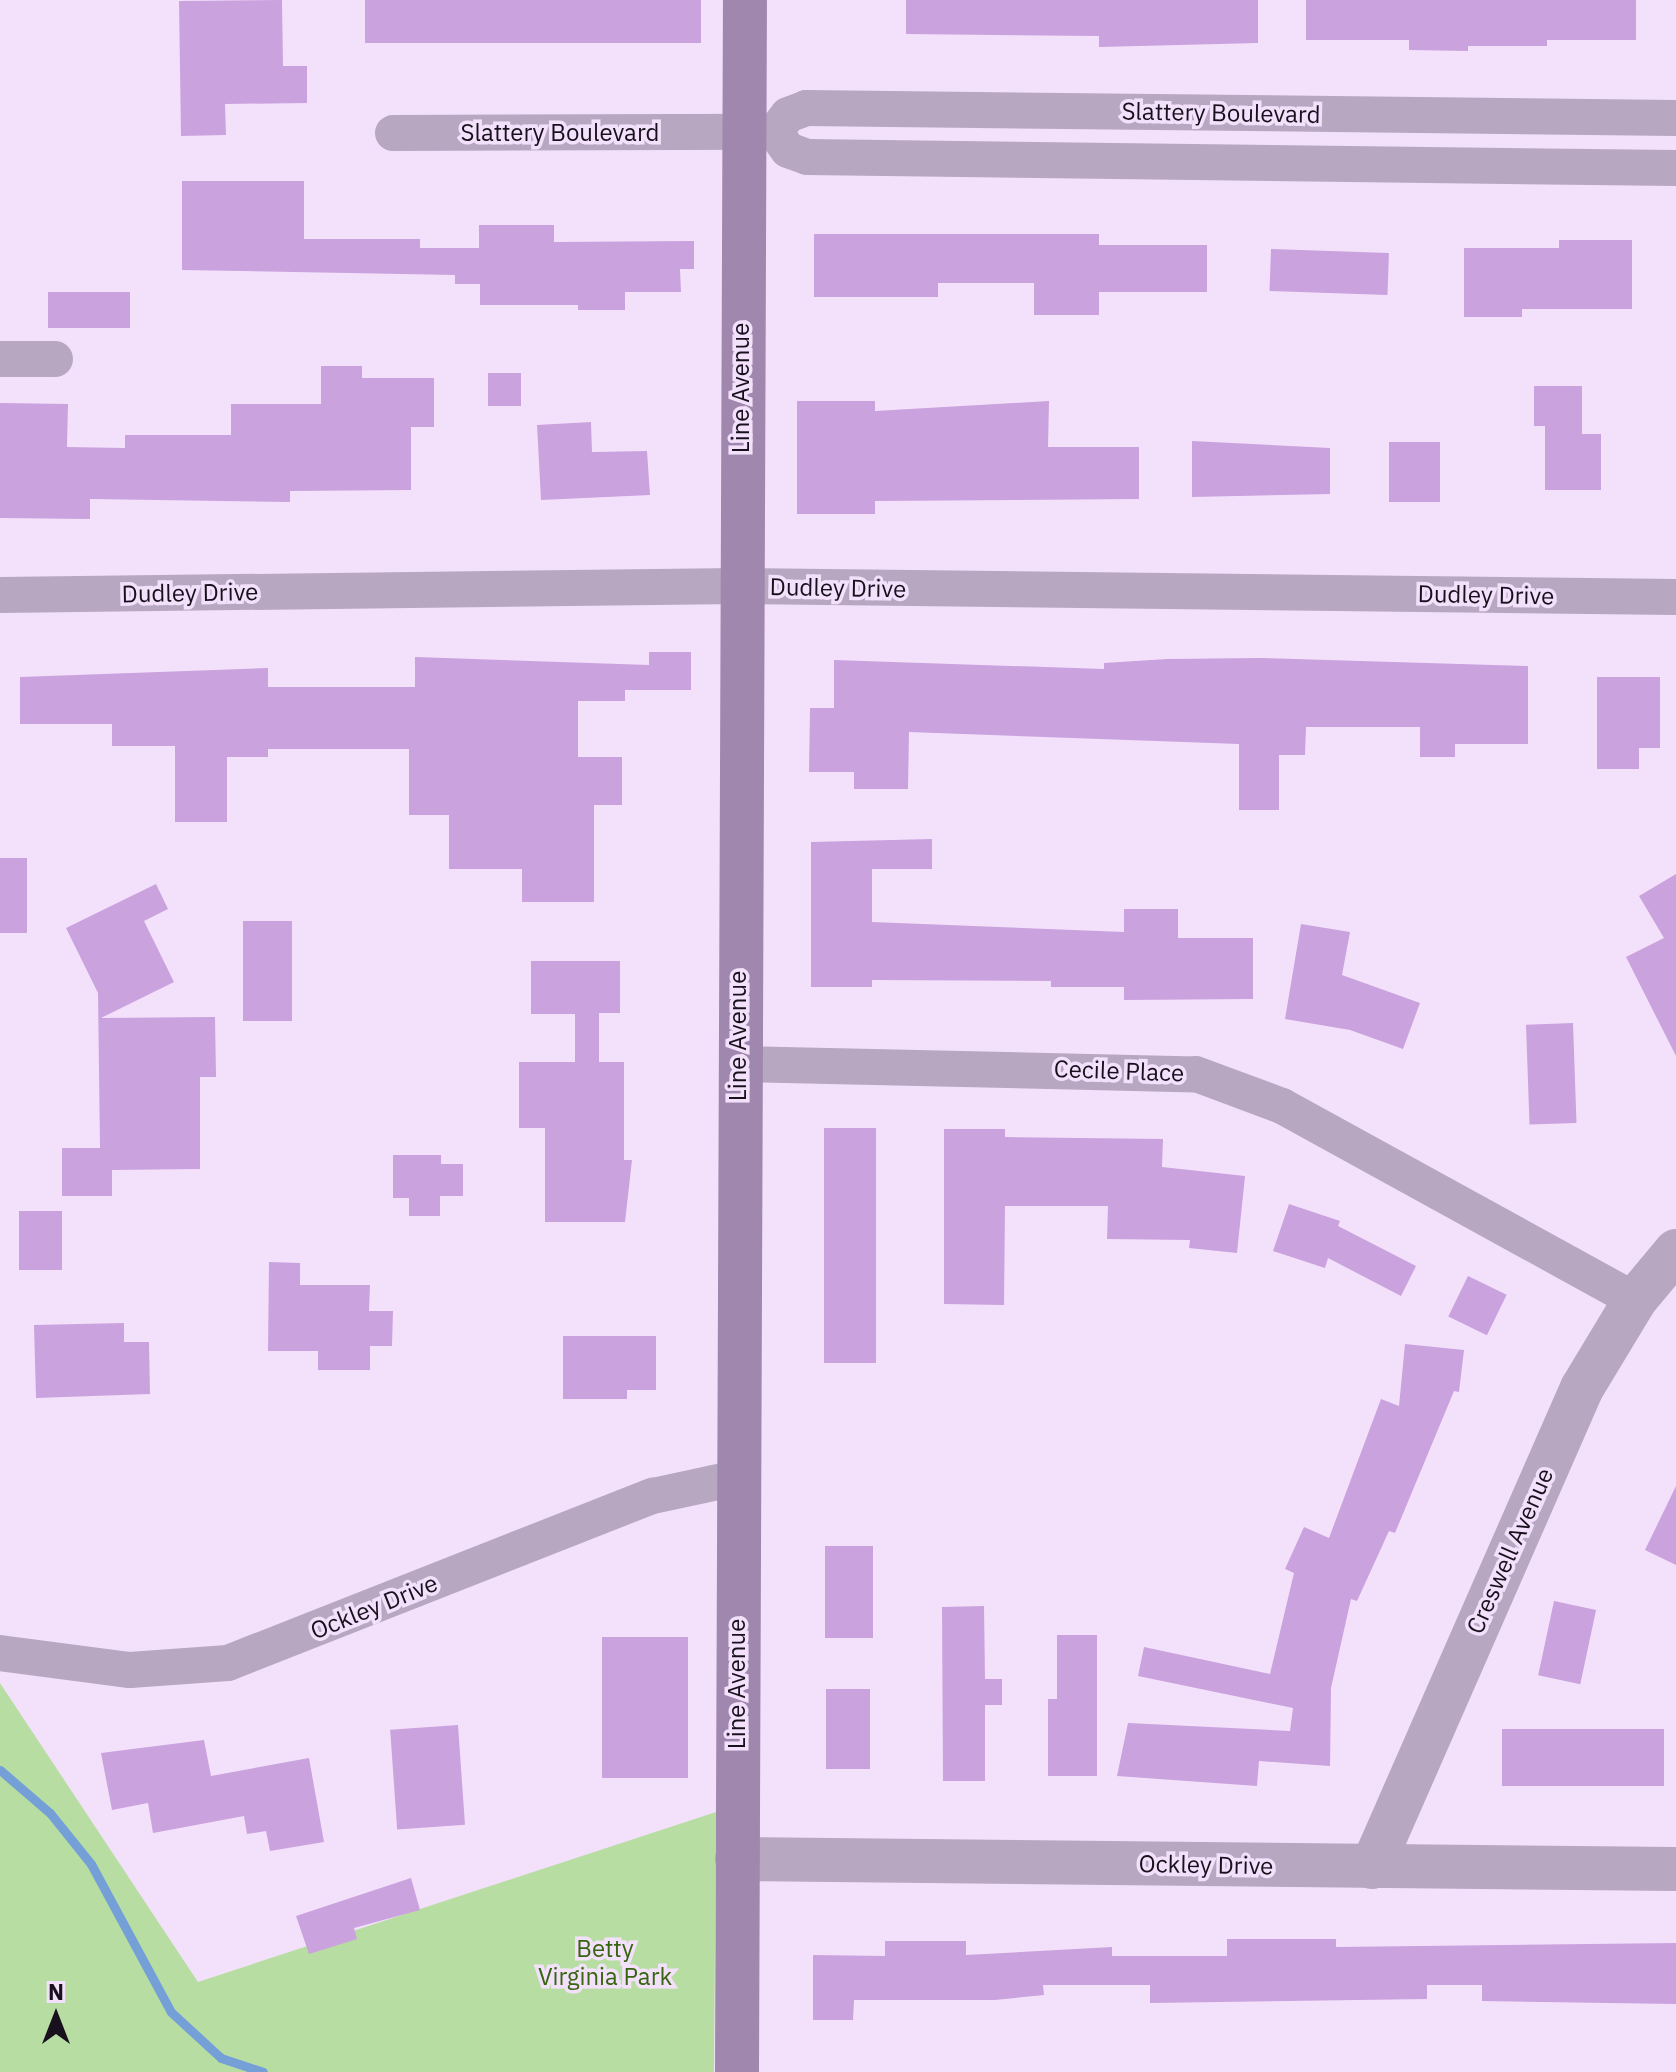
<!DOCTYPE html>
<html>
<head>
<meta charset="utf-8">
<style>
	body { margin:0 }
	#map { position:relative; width:1676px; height:2072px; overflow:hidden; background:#f3e1fc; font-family:"IBM Plex Sans",sans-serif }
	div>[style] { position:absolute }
	.green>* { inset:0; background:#b8dda3 }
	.stream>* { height:9px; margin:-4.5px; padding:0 4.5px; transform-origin:4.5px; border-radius:4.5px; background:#75a0d7 }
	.building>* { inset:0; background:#caa2dd; transform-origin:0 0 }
	.minor>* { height:36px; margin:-18px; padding:0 18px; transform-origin:18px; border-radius:18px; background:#b8a7c1 }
	.tertiary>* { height:44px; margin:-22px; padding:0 22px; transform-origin:22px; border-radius:22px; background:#b8a7c1 }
	.secondary>* { height:44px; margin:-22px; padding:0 22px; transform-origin:22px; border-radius:22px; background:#a087ad }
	span { translate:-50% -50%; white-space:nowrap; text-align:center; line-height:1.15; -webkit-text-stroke:7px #f3e1fc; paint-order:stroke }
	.street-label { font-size:24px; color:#18101c }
	.park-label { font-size:24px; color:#37640e }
	.north { position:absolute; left:16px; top:1976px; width:80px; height:80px; -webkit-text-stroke:6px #f3e1fc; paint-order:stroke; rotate:0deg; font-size:22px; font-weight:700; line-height:32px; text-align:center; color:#18101c }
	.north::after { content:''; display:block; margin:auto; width:28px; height:36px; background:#18101c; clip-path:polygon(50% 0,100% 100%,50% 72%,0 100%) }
</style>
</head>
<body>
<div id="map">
	<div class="green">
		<i style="clip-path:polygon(0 1683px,198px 1982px,716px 1812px,714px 2072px,0 2072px)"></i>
	</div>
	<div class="stream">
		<i style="left:0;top:1770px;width:66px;rotate:40.7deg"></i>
		<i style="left:50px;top:1813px;width:65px;rotate:51.2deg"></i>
		<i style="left:91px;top:1864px;width:168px;rotate:61.6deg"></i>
		<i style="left:171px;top:2012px;width:68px;rotate:42.6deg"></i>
		<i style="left:221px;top:2058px;width:44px;rotate:18.4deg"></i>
	</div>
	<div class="building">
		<i style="clip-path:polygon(282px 0,283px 66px,307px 66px,307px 103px,225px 104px,226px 135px,181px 136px,179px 1px)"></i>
		<i style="left:365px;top:0;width:336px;height:43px"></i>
		<i style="clip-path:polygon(906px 0,1258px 0,1258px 43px,1099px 47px,1099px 36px,906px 34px)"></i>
		<i style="clip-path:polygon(1306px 0,1636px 0,1636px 40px,1547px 40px,1547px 46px,1468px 46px,1468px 51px,1409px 50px,1409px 40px,1306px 40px)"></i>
		<i style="clip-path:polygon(182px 181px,304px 181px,304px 239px,420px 239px,420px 248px,479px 248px,479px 225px,554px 225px,554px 242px,694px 241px,694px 269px,680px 269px,681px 292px,625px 292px,625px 310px,578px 310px,578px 305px,480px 305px,480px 284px,455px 284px,455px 275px,182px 270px)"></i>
		<i style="clip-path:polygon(814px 234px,1099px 234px,1099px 245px,1207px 245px,1207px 292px,1099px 292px,1099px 315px,1034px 315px,1034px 283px,938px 283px,938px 297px,814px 297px)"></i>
		<i style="clip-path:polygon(1559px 240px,1632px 240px,1632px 309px,1522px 309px,1522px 317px,1464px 317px,1464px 248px,1559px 248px)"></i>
		<i style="left:1271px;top:249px;width:118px;height:42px;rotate:2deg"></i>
		<i style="left:48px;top:292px;width:82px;height:36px"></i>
		<i style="clip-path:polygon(321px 366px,362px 366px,362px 378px,434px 378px,434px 427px,411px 427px,411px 490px,290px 491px,290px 502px,90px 499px,90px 519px,0 518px,0 403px,68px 404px,67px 447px,125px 448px,125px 435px,231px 435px,231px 404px,321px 404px)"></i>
		<i style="left:488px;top:373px;width:33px;height:33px"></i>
		<i style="clip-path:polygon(1534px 386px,1582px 386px,1582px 434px,1601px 434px,1601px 490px,1545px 490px,1545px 426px,1534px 426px)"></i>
		<i style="clip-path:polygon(797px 401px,875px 401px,875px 411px,1049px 401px,1048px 447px,1139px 447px,1139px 499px,875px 501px,875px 514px,797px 514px)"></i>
		<i style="clip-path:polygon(591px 422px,592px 452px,647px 451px,650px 495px,541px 500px,537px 425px)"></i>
		<i style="clip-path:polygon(1192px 441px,1330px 448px,1330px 494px,1192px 497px)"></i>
		<i style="left:1389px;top:442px;width:51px;height:60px"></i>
		<i style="clip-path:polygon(649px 652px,691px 652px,691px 690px,625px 690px,625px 701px,578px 701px,578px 757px,622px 757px,622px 805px,594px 805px,594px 902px,522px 902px,522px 869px,449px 869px,449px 815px,409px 815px,409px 749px,268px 749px,268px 757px,227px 757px,227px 822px,175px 822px,175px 746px,112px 746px,112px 724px,20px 724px,20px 677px,268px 668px,268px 687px,415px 687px,415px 657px,649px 665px)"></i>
		<i style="clip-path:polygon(1262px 658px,1528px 666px,1528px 744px,1455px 744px,1455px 757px,1420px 757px,1420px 727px,1306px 727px,1305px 755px,1279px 755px,1279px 810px,1239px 810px,1239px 744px,909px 732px,908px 789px,854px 789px,854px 772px,809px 772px,810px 708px,834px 708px,834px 660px,1104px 669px,1104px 663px,1167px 659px)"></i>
		<i style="clip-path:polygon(1597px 677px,1660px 677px,1660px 748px,1639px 748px,1639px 769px,1597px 769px)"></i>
		<i style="clip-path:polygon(932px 839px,932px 869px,872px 869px,872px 922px,1124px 932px,1124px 909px,1178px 909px,1178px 938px,1253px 938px,1253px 999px,1124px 1000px,1124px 987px,1051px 987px,1051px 981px,872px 980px,872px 987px,811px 987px,811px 842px)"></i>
		<i style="left:0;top:858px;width:27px;height:75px"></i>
		<i style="clip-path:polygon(1676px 874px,1676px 1056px,1626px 957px,1664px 938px,1639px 896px)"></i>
		<i style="clip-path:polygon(156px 884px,168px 909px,144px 921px,174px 982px,101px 1018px,215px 1017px,216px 1077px,200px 1077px,200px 1169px,112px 1170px,112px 1196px,62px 1196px,62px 1148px,100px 1148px,98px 993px,66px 928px)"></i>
		<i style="left:243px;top:921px;width:49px;height:100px"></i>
		<i style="clip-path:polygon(1301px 924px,1350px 932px,1342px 975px,1420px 1003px,1403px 1049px,1350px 1030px,1285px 1019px)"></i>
		<i style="clip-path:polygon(531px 961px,620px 961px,620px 1013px,599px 1013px,599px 1062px,624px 1062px,624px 1160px,632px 1160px,625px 1222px,545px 1222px,545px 1128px,519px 1128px,519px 1062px,575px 1062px,575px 1014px,531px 1014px)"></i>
		<i style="left:1573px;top:1023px;width:100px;height:47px;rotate:88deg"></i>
		<i style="left:824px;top:1128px;width:52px;height:235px"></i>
		<i style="clip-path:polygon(944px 1129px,1005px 1129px,1005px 1137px,1163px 1139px,1162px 1167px,1245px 1176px,1237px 1253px,1189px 1248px,1190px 1240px,1107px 1239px,1108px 1206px,1005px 1206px,1004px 1305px,944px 1304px)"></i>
		<i style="clip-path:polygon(393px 1155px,441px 1155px,441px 1164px,463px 1164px,463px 1196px,440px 1196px,440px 1216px,409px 1216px,409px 1198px,393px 1198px)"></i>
		<i style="clip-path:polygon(1289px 1204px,1340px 1221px,1338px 1226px,1416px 1266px,1401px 1296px,1328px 1258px,1325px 1268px,1273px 1251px)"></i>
		<i style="left:19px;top:1211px;width:43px;height:59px"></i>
		<i style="clip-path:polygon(269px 1262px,300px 1263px,300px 1285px,370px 1285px,369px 1311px,393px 1311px,392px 1346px,370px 1346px,370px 1370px,318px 1370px,318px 1351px,268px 1351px)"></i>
		<i style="left:1468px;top:1276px;width:43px;height:45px;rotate:26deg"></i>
		<i style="clip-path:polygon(124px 1323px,124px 1342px,149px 1342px,150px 1394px,36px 1398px,34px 1325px)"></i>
		<i style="clip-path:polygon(563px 1336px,656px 1336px,656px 1390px,627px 1390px,627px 1399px,563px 1399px)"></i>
		<i style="clip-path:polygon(1405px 1344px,1464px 1350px,1459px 1392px,1454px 1391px,1395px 1533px,1389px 1531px,1357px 1601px,1351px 1599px,1331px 1688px,1330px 1766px,1259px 1761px,1257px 1786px,1117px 1776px,1128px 1723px,1290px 1731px,1293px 1708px,1138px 1676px,1144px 1647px,1270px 1674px,1294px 1573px,1285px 1569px,1304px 1527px,1329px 1538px,1381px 1399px,1399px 1406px)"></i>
		<i style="clip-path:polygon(1676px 1486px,1676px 1565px,1645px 1550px)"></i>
		<i style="left:825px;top:1546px;width:48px;height:92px"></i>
		<i style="left:1554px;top:1601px;width:43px;height:76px;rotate:12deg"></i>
		<i style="clip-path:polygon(984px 1606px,985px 1679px,1002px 1679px,1002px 1705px,985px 1705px,985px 1781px,943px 1781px,942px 1607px)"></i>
		<i style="clip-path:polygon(1057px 1635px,1097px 1635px,1097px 1776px,1048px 1776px,1048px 1699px,1057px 1699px)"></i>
		<i style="left:602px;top:1637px;width:86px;height:141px"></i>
		<i style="left:826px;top:1689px;width:44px;height:80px"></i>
		<i style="left:458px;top:1725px;width:100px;height:68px;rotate:86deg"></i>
		<i style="left:1502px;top:1729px;width:162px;height:57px"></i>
		<i style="clip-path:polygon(204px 1740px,211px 1776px,309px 1758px,324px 1842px,270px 1851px,266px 1831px,247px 1834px,244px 1816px,153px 1833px,148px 1803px,112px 1810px,101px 1753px)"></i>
		<i style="clip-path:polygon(411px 1878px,420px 1910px,354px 1928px,357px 1939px,309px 1954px,296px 1916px)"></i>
		<i style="clip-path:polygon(1227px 1939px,1336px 1939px,1336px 1947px,1676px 1943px,1676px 2004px,1482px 2001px,1482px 1985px,1427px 1985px,1427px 1999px,1150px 2003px,1150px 1985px,1043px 1985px,1044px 1995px,995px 2000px,854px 2000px,853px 2020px,813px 2020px,813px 1955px,885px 1956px,885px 1941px,966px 1941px,966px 1955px,1112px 1947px,1112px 1956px,1227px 1956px)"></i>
	</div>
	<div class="minor">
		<i style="left:775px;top:132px;width:21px;rotate:-53deg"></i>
		<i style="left:788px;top:115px;width:19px;rotate:-21deg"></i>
		<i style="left:806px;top:108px;width:870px;rotate:0.66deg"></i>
		<i style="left:775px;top:132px;width:22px;rotate:54deg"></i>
		<i style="left:788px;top:150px;width:20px;rotate:20deg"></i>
		<i style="left:807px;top:157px;width:869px;rotate:0.73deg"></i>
		<i style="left:393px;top:133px;width:377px;rotate:-0.2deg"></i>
		<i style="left:0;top:359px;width:55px"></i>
		<i style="left:0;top:595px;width:739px;rotate:-0.7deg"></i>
		<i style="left:739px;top:586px;width:937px;rotate:0.67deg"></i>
		<i style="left:738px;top:1064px;width:458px;rotate:1.3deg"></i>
		<i style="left:1196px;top:1074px;width:92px;rotate:20.4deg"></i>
		<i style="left:1282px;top:1106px;width:403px;rotate:28.8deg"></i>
		<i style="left:0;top:1653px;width:131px;rotate:7.5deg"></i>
		<i style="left:130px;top:1670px;width:98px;rotate:-4.1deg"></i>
		<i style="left:228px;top:1663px;width:457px;rotate:-21.5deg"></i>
		<i style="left:653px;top:1496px;width:86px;rotate:-12.1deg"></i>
	</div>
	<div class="tertiary">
		<i style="left:737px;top:1859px;width:939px;rotate:0.61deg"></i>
		<i style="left:1372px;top:1867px;width:523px;rotate:-66.33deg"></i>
		<i style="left:1582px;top:1388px;width:103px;rotate:-58.9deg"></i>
		<i style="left:1635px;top:1300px;width:64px;rotate:-50.1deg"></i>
	</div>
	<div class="secondary">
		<i style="left:737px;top:2072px;width:2072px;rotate:-89.78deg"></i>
	</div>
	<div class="street-label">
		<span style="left:1221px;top:113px;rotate:1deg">Slattery Boulevard</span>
		<span style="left:560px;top:133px">Slattery Boulevard</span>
		<span style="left:741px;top:388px;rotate:-90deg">Line Avenue</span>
		<span style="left:838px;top:588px;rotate:1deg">Dudley Drive</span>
		<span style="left:190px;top:593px;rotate:-1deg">Dudley Drive</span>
		<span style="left:1486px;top:595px;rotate:1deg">Dudley Drive</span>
		<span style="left:738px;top:1036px;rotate:-90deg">Line Avenue</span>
		<span style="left:1119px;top:1071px;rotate:2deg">Cecile Place</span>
		<span style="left:1510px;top:1551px;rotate:-66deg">Creswell Avenue</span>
		<span style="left:374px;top:1607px;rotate:-22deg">Ockley Drive</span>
		<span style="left:737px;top:1684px;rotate:-90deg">Line Avenue</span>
		<span style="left:1206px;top:1865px;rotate:1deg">Ockley Drive</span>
	</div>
	<div class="park-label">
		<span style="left:605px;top:1963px">Betty<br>Virginia Park</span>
	</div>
	<div class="north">N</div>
</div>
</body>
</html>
